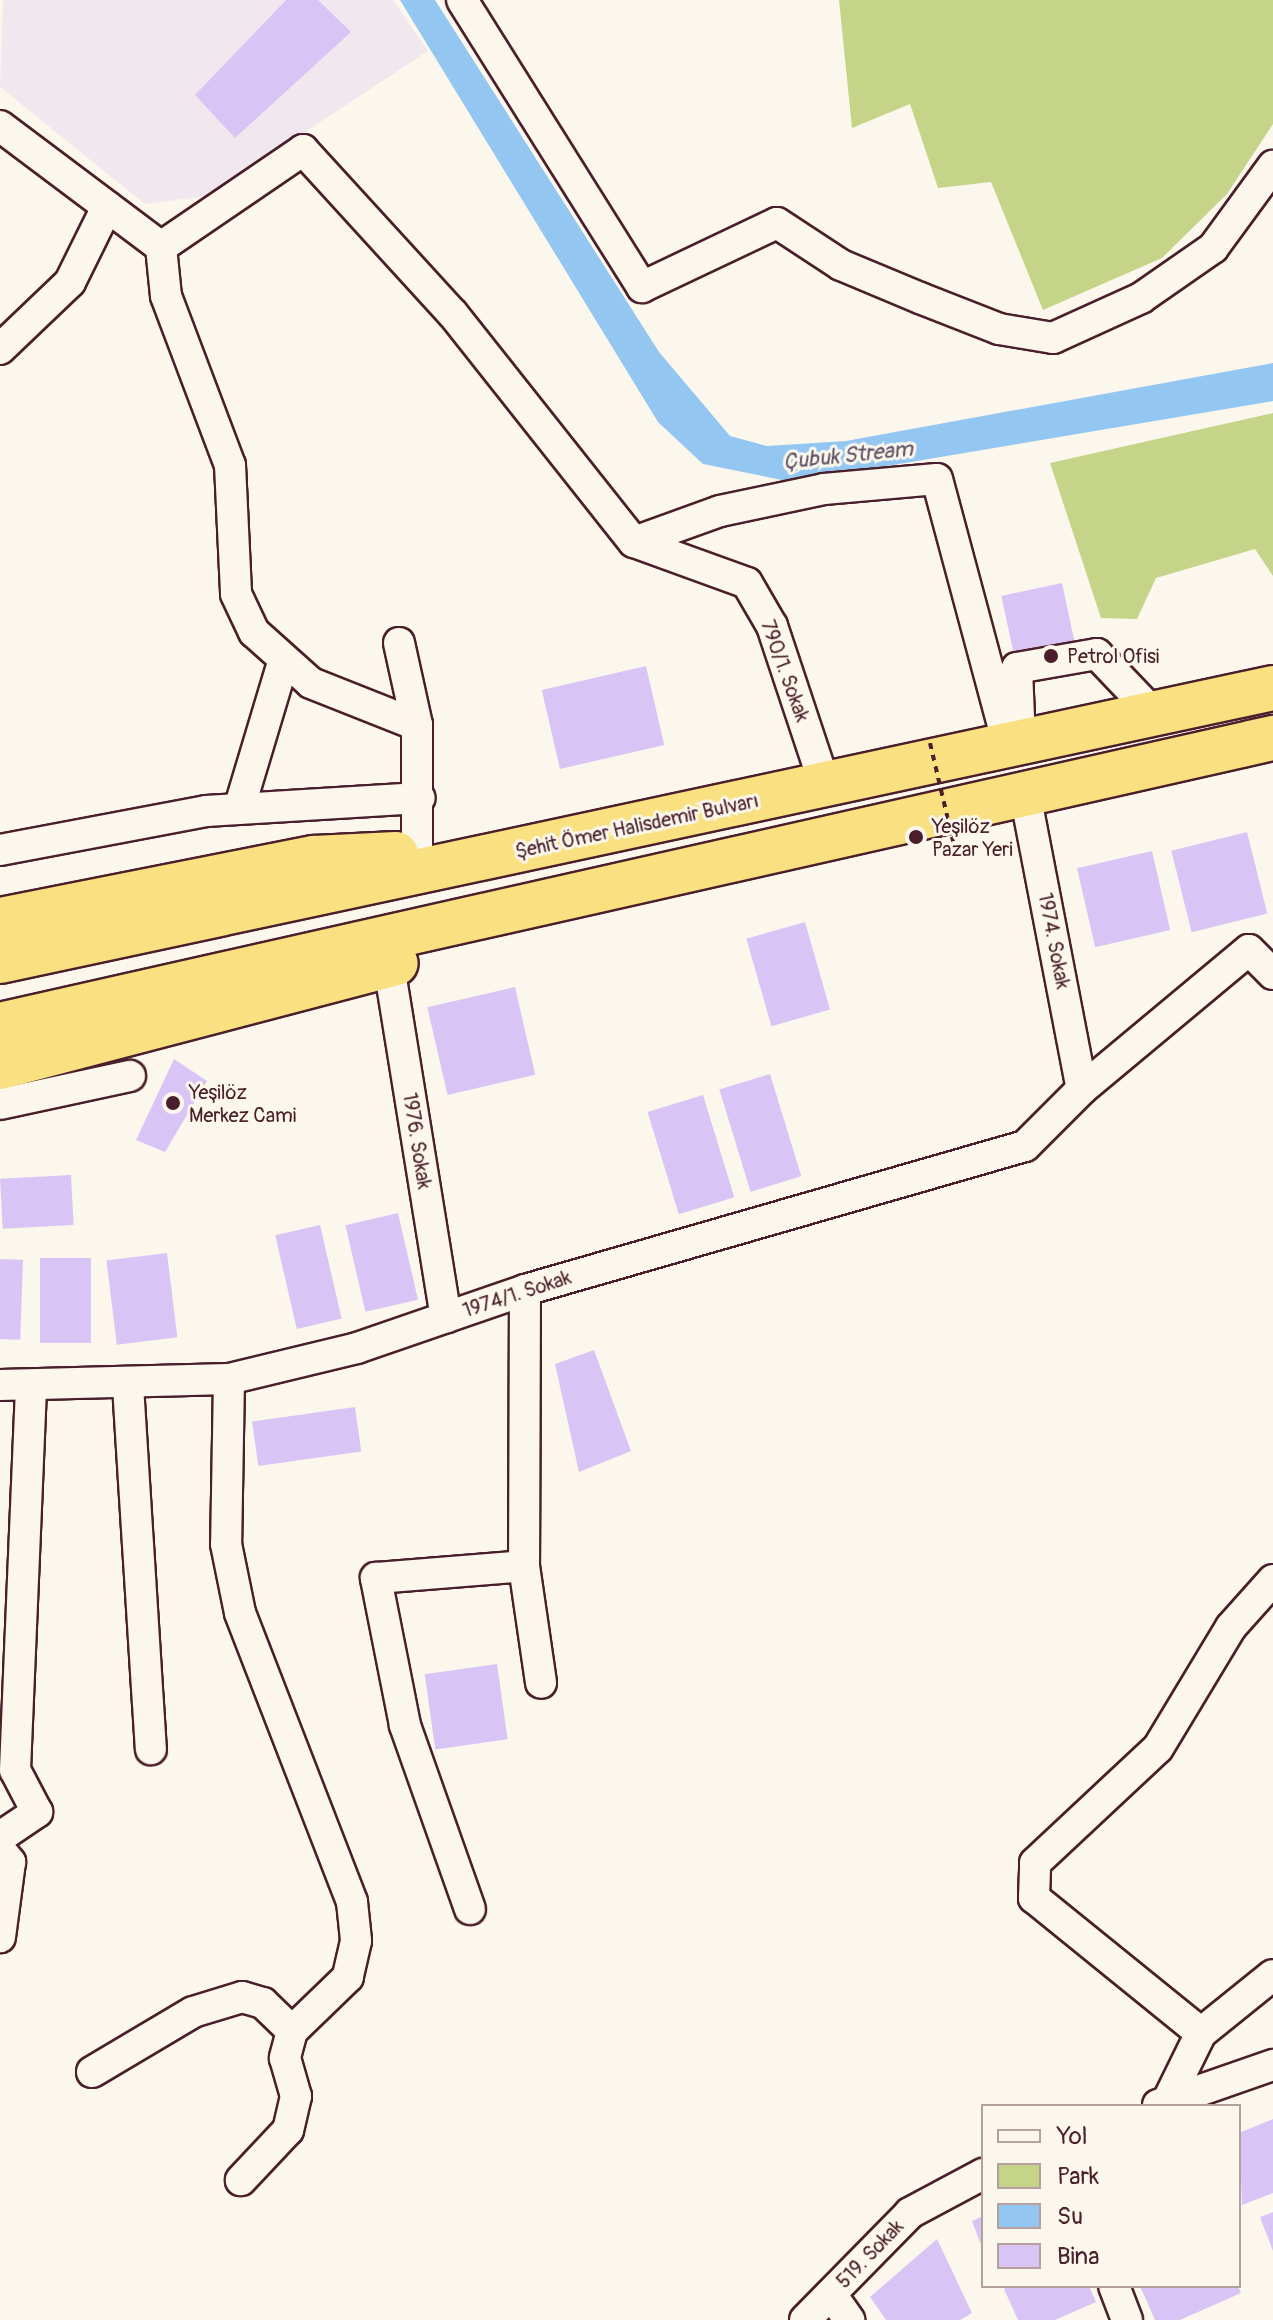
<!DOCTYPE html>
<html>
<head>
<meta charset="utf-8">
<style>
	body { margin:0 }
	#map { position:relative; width:1273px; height:2320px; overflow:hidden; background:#fbf7ec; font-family:Pangolin,sans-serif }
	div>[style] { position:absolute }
	.built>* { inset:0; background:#f1e8ef }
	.green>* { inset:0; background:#c5d489 }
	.water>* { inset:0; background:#93c6f0 }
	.building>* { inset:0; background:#d9c5f5; transform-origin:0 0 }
	.roads { filter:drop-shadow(2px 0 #4a1f2b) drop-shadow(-2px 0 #4a1f2b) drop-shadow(0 2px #4a1f2b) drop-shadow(0 -2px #4a1f2b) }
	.minor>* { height:30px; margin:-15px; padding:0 15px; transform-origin:15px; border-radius:15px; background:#fbf7ec }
	.highway>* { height:44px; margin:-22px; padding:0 22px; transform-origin:22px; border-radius:22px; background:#f9e181 }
	.path-bridge>* { height:4px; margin-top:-2px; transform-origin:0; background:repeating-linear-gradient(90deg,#4a1f2b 0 6px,transparent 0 12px) }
	.dots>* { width:22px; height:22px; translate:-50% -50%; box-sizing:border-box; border:4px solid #fbf7ec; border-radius:50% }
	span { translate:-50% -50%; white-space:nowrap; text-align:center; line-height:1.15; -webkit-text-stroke:6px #fbf7ec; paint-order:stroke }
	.poi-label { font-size:20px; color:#4a1f2b }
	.left { translate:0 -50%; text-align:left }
	.street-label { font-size:20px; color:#4a1f2b }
	.water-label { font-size:22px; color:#605166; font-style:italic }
	.legend { position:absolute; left:981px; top:2104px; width:260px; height:184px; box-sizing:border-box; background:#fbf7ec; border:2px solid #b4a19f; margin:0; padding:10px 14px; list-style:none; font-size:24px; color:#4a1f2b }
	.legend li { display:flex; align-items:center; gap:16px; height:40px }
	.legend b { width:40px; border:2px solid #b4a19f }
</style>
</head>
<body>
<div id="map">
	<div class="built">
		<i style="clip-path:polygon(3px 0,393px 0,428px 51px,208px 196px,145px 204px,0 87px)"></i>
	</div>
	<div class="green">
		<i style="clip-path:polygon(839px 0,1273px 0,1273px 124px,1227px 194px,1162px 258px,1043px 310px,991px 182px,938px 188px,910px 104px,852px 128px)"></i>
		<i style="clip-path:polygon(1273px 413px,1273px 576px,1255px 549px,1156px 578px,1137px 619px,1101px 618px,1050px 463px)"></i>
	</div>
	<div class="water">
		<i style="clip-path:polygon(400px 0,435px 0,659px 352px,730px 436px,767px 446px,846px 441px,1273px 363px,1273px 401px,792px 482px,703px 464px,658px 422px)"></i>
	</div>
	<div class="building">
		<i style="clip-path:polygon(286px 0,318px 0,351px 32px,235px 138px,195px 95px)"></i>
		<i style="left:1062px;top:583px;width:89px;height:62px;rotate:78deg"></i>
		<i style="left:646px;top:666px;width:81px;height:107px;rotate:77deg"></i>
		<i style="left:1247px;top:832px;width:84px;height:78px;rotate:76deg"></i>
		<i style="left:1152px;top:851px;width:81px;height:77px;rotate:77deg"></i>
		<i style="left:805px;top:922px;width:91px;height:61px;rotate:74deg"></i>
		<i style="left:515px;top:987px;width:90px;height:90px;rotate:77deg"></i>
		<i style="clip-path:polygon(174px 1059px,207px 1081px,165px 1152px,136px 1140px)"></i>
		<i style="left:770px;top:1074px;width:107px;height:53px;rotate:73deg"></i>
		<i style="left:703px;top:1095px;width:107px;height:58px;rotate:73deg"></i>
		<i style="left:71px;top:1175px;width:50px;height:71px;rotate:87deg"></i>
		<i style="left:398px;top:1213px;width:89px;height:54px;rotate:77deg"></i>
		<i style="left:320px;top:1225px;width:96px;height:46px;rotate:77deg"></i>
		<i style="left:167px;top:1253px;width:85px;height:61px;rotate:83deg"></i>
		<i style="left:40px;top:1258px;width:51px;height:85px"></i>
		<i style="left:0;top:1259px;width:23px;height:80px;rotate:2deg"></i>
		<i style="clip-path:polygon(594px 1350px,631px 1451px,579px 1472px,555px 1364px)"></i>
		<i style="left:355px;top:1407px;width:45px;height:104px;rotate:82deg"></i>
		<i style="left:497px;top:1664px;width:76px;height:73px;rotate:82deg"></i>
		<i style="clip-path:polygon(1273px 2119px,1273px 2193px,1242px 2205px,1239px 2133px)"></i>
		<i style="clip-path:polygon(1273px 2212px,1273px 2251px,1260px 2217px)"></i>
		<i style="clip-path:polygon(983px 2216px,983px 2250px,972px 2221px)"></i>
		<i style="clip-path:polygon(937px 2239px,972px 2313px,960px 2320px,886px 2320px,870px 2297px)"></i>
		<i style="clip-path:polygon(1010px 2286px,1089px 2286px,1096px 2302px,1055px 2320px,1018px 2320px,1004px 2289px)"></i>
		<i style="clip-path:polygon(1140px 2286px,1238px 2286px,1241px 2293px,1180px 2320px,1155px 2320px)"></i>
	</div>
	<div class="roads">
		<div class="minor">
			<i style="left:462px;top:0;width:339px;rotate:57.9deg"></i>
			<i style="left:642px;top:287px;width:149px;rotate:-25.4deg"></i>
			<i style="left:777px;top:223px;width:77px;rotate:33.3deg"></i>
			<i style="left:841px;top:265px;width:86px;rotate:22.7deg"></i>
			<i style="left:920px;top:298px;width:85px;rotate:21.4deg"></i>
			<i style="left:999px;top:329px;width:55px;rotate:9.5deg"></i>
			<i style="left:1053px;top:338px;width:97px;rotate:-24.4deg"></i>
			<i style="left:1141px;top:298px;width:88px;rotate:-34.8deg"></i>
			<i style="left:1213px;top:248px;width:102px;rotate:-53.8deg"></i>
			<i style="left:0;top:126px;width:201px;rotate:36.9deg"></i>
			<i style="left:161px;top:247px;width:49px;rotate:84.2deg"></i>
			<i style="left:166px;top:296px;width:181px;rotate:69.3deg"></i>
			<i style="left:230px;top:465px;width:129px;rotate:87.3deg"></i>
			<i style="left:236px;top:594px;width:42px;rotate:64.7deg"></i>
			<i style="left:254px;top:632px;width:76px;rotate:41.8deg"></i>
			<i style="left:311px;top:683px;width:114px;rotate:21.6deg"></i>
			<i style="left:161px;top:247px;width:172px;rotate:-34.3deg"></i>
			<i style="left:303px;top:150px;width:222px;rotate:47.6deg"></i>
			<i style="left:453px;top:314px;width:291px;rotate:51.6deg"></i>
			<i style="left:0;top:349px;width:97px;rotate:-43.7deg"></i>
			<i style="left:70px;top:282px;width:84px;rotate:-63.7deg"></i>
			<i style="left:634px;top:542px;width:91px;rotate:-19.8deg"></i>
			<i style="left:720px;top:511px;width:106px;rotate:-11.9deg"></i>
			<i style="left:824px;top:489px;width:113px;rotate:-5.1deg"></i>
			<i style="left:937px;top:479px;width:274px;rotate:75deg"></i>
			<i style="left:634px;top:542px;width:120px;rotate:19.9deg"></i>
			<i style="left:747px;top:583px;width:50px;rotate:59.8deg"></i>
			<i style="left:772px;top:626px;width:168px;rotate:71.6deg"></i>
			<i style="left:399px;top:643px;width:84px;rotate:77.6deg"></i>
			<i style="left:417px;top:725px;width:127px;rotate:90deg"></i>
			<i style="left:1020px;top:741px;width:73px;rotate:-92.4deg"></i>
			<i style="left:1017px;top:668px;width:81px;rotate:-9.9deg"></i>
			<i style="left:1097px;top:654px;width:84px;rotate:46.4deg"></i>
			<i style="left:1025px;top:794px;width:300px;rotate:79.1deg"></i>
			<i style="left:239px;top:809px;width:153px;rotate:-73.3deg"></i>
			<i style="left:0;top:850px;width:210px;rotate:-10.7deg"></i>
			<i style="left:206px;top:811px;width:214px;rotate:-3.5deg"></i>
			<i style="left:389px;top:966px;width:356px;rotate:80.8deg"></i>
			<i style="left:0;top:1104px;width:133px;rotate:-12.2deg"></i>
			<i style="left:525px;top:1290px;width:276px;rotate:90.2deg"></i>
			<i style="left:524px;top:1566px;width:118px;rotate:81.7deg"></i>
			<i style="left:229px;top:1379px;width:165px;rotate:91deg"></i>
			<i style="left:226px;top:1544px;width:70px;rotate:78.5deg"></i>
			<i style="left:240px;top:1613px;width:310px;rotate:68.8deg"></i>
			<i style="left:352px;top:1902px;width:39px;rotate:84deg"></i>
			<i style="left:356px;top:1941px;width:37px;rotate:103deg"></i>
			<i style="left:348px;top:1977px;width:78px;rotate:136deg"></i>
			<i style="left:292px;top:2031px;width:28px;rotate:105deg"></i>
			<i style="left:285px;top:2058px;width:40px;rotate:74deg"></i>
			<i style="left:296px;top:2096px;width:35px;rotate:103deg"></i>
			<i style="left:288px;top:2130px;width:69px;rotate:133.2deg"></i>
			<i style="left:0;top:1385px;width:229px;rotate:-1.5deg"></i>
			<i style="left:229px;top:1379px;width:132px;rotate:-13.6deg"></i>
			<i style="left:357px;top:1348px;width:178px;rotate:-19deg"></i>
			<i style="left:525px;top:1290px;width:520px;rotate:-16.07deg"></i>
			<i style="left:1025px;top:1146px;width:81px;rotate:-45deg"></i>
			<i style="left:1082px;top:1089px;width:217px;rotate:-39.8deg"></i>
			<i style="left:1249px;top:950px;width:34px;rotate:45deg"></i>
			<i style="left:128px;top:1386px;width:364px;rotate:86.4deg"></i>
			<i style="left:0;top:1837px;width:45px;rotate:-34deg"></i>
			<i style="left:37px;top:1812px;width:47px;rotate:-117.6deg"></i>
			<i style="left:15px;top:1770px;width:385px;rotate:-87.6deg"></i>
			<i style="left:0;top:1850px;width:16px;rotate:50deg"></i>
			<i style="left:10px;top:1862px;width:76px;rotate:97.6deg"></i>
			<i style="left:470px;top:1909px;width:195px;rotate:-109.5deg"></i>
			<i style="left:405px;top:1725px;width:150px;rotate:-101.2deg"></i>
			<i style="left:376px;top:1578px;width:148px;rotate:-4.6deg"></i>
			<i style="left:1201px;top:2033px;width:215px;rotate:-141deg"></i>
			<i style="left:1034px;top:1898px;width:35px;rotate:-88deg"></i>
			<i style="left:1035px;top:1863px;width:168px;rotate:-43.1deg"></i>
			<i style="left:1158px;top:1748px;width:141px;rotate:-58.9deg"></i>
			<i style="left:1231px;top:1627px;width:63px;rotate:-48.2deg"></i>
			<i style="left:92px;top:2072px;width:117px;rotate:-30.7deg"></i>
			<i style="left:193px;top:2012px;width:51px;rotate:-17deg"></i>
			<i style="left:242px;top:1997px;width:22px;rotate:16deg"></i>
			<i style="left:263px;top:2003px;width:40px;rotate:44deg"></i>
			<i style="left:1167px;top:2102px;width:77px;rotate:-63.8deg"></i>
			<i style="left:1201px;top:2033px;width:92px;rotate:-38.9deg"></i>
			<i style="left:1158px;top:2105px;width:122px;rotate:-19.2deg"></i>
			<i style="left:1114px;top:2286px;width:36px;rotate:69deg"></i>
			<i style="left:831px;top:2294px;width:32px;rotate:55deg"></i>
			<i style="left:805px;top:2320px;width:150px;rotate:-45.5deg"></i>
			<i style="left:910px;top:2213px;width:83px;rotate:-28.1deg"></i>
		</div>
		<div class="highway">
			<i style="left:0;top:920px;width:320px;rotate:-11.2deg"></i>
			<i style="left:314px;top:858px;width:82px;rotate:-2.8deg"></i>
			<i style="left:0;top:961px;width:1302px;rotate:-12.1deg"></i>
			<i style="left:0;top:1025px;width:1305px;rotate:-12.71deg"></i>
			<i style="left:0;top:1067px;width:409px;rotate:-14.7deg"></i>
		</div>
	</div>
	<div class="path-bridge">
		<i style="left:930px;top:743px;width:101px;rotate:76.8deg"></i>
	</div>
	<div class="dots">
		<i style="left:1051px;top:656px;background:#4a1f2b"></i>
		<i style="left:916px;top:837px;background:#4a1f2b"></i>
		<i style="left:173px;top:1103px;background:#4a1f2b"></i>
	</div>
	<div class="poi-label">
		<span class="left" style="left:1067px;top:656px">Petrol Ofisi</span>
		<span class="left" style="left:932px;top:838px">Yeşilöz<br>Pazar Yeri</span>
		<span class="left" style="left:189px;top:1104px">Yeşilöz<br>Merkez Cami</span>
	</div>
	<div class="street-label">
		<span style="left:785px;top:671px;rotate:70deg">790/1. Sokak</span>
		<span style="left:637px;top:826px;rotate:-12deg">Şehit Ömer Halisdemir Bulvarı</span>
		<span style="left:1054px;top:941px;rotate:79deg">1974. Sokak</span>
		<span style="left:417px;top:1141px;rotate:81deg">1976. Sokak</span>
		<span style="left:517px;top:1294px;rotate:-18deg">1974/1. Sokak</span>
		<span style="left:870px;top:2254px;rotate:-46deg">519. Sokak</span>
	</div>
	<div class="water-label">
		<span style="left:848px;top:456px;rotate:-6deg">Çubuk Stream</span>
	</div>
	<ul class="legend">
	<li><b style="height:10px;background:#fbf7ec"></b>Yol</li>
	<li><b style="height:22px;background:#c5d489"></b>Park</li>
	<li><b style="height:22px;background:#93c6f0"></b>Su</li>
	<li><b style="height:22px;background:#d9c5f5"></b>Bina</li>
	</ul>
</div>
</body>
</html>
